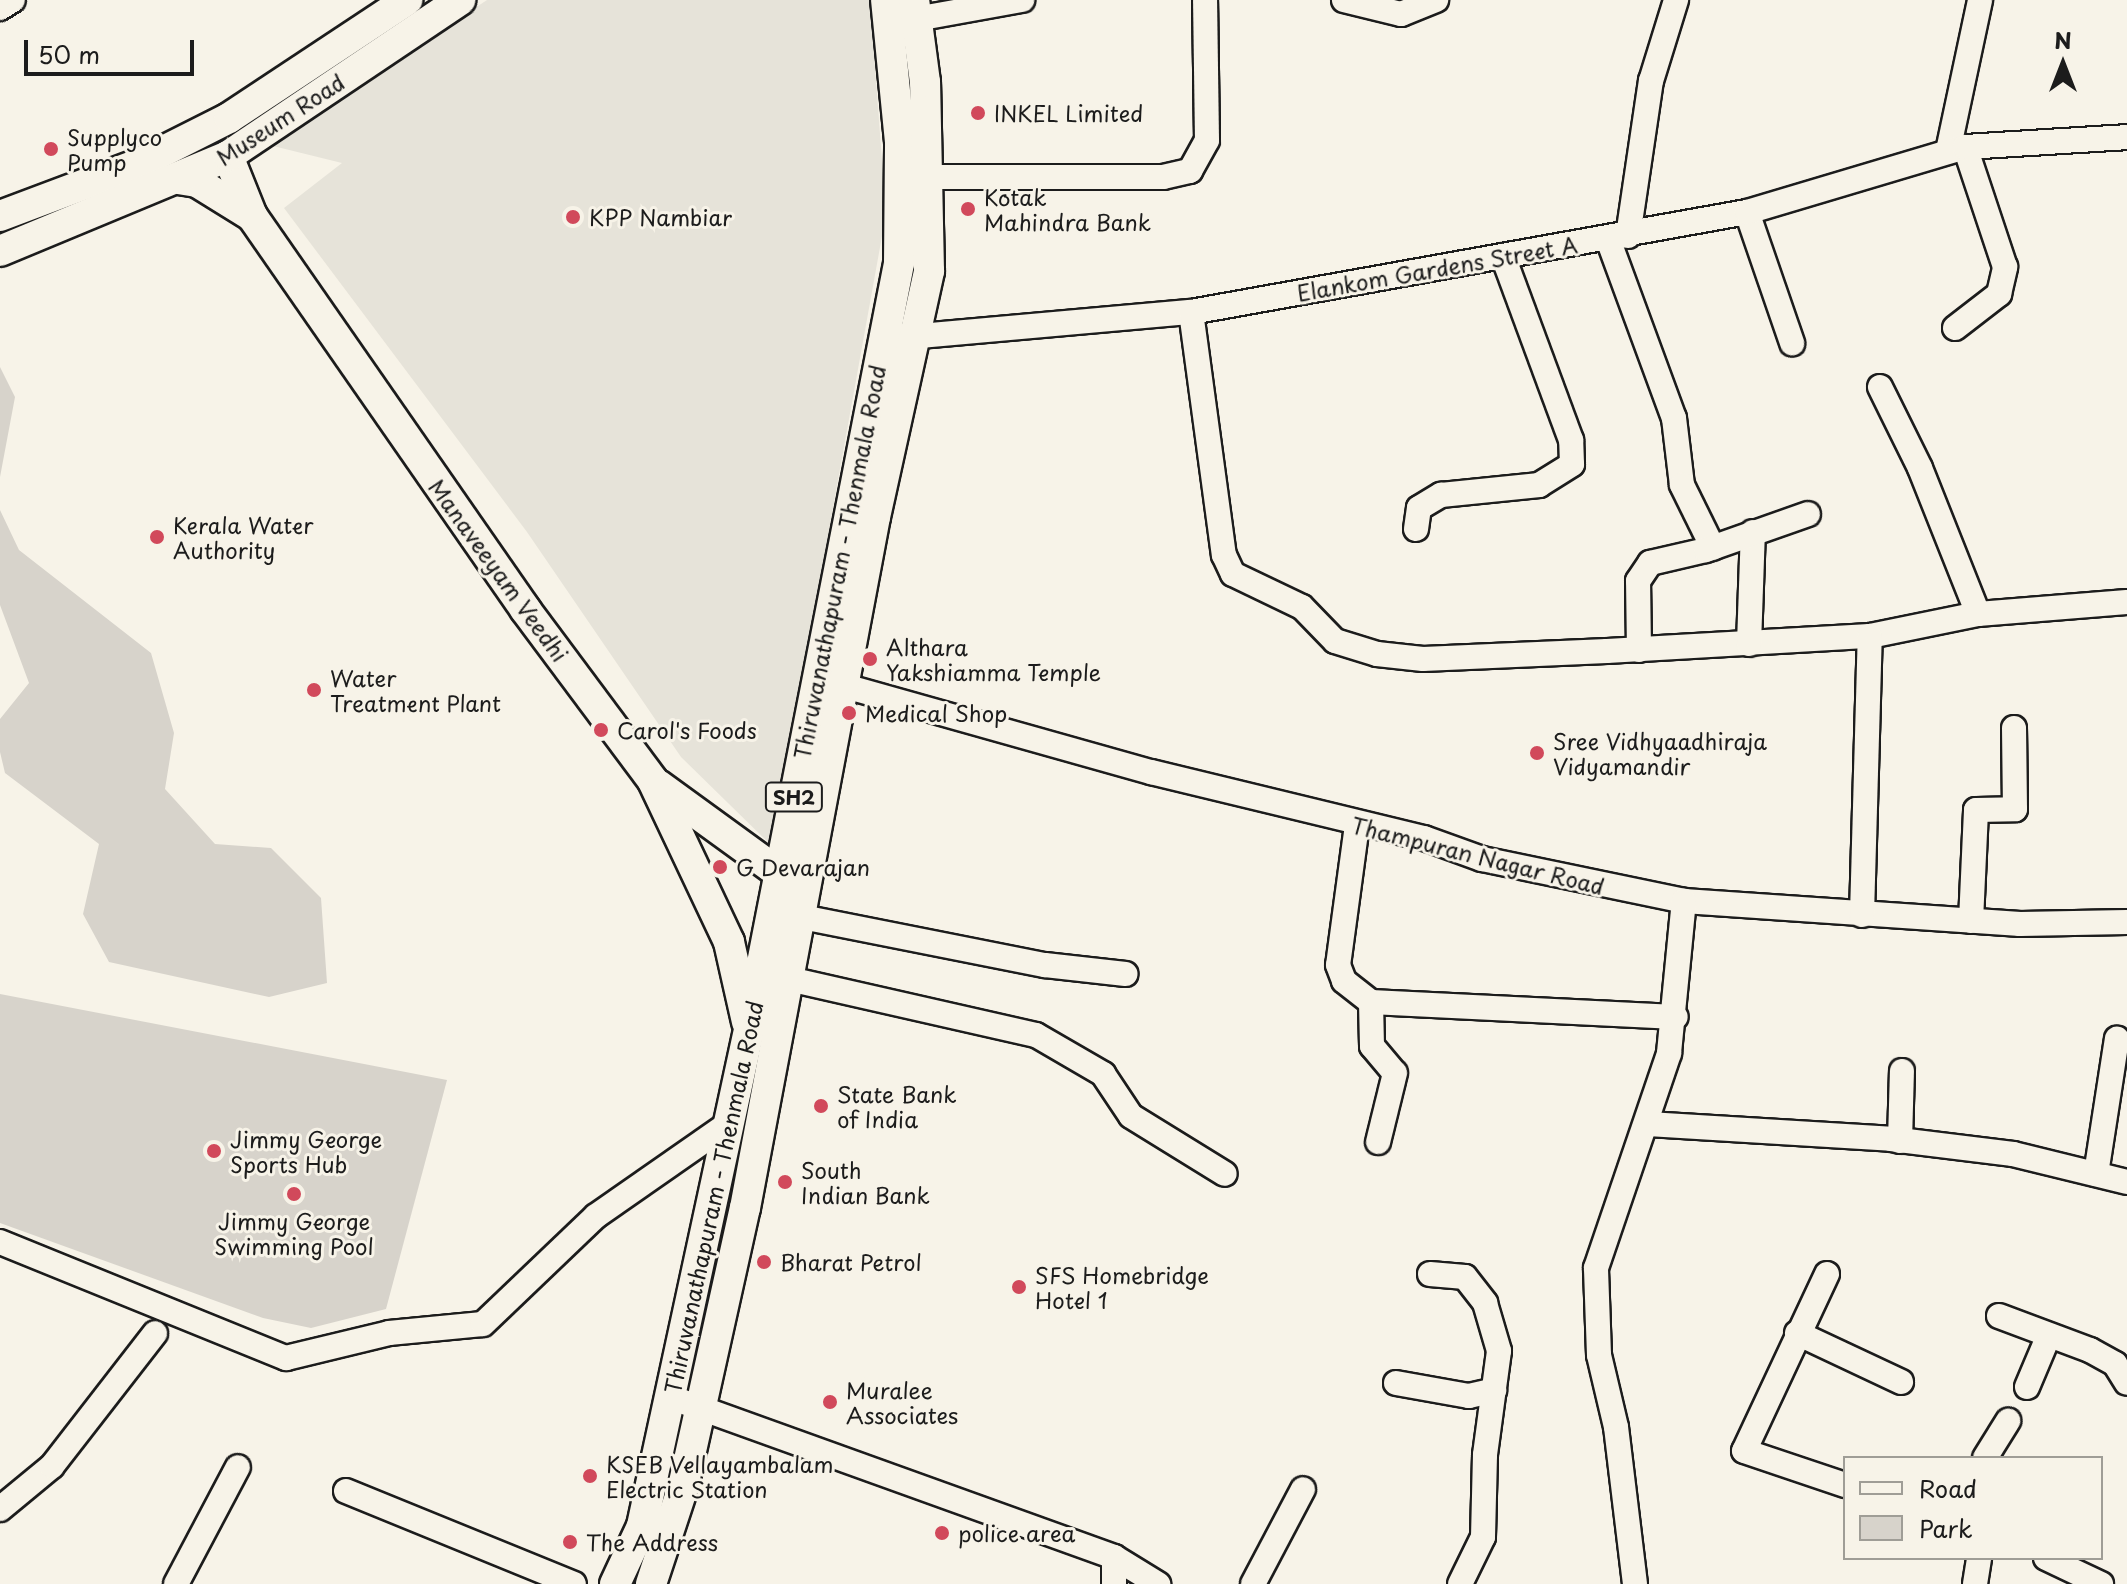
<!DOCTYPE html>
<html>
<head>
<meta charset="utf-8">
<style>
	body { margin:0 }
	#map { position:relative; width:2127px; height:1584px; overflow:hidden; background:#f7f3e8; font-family:"Playpen Sans",sans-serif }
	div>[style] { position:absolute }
	.built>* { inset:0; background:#e6e3d9 }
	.green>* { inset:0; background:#d7d3cb }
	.roads { filter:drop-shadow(2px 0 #1c1c1c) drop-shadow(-2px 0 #1c1c1c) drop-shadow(0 2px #1c1c1c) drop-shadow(0 -2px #1c1c1c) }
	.minor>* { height:24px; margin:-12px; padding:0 12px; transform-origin:12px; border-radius:12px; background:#f7f3e8 }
	.major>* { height:30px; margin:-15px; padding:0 15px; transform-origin:15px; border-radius:15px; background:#f7f3e8 }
	.dots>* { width:22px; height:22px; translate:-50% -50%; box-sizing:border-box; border:4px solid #f7f3e8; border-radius:50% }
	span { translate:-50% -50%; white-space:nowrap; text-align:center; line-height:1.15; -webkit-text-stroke:6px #f7f3e8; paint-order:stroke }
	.shield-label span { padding:2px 6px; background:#f7f3e8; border:2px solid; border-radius:6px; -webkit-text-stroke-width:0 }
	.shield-label { font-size:20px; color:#1c1c1c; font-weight:700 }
	.poi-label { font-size:22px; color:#1c1c1c }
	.left { translate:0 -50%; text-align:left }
	.street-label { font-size:22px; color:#1c1c1c }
	.legend { position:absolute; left:1843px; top:1456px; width:260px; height:104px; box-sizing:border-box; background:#f7f3e8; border:2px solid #9f9d96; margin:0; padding:10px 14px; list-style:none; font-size:24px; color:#1c1c1c }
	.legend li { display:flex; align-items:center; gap:16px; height:40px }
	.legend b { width:40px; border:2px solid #9f9d96 }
	.north { position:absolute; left:2023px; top:24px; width:80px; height:80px; -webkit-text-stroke:6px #f7f3e8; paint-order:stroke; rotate:0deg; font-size:22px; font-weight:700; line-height:32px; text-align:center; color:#1c1c1c }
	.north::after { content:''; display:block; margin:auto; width:28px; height:36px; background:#1c1c1c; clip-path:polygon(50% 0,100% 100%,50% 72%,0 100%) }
	.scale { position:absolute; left:24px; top:40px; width:170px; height:36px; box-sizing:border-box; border:4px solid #1c1c1c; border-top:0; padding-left:10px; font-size:24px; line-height:28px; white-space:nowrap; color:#1c1c1c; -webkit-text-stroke:6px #f7f3e8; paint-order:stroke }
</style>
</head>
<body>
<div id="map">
	<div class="built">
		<i style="clip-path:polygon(487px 0,870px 0,886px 214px,772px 846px,681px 757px,527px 532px,284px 208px,342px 163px,269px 145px)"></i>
	</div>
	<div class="green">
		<i style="clip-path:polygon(0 367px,15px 397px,0 477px)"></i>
		<i style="clip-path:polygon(0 510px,19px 550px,151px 653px,174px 733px,165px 789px,215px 844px,271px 848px,321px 898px,327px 983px,269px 997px,109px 962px,83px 914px,99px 844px,5px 773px,0 752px,0 719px,29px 683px,0 605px)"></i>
		<i style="clip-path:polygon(0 994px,447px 1080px,386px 1309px,311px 1328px,263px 1318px,0 1223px)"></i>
	</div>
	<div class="roads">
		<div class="minor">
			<i style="left:1344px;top:0;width:59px;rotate:13.8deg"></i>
			<i style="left:1401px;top:14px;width:38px;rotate:-22deg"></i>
			<i style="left:0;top:8px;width:15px;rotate:-32deg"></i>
			<i style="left:916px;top:19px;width:108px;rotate:-10.2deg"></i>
			<i style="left:1948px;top:151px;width:154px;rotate:-78deg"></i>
			<i style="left:929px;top:177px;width:234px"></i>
			<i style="left:1163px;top:177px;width:28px;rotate:-13deg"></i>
			<i style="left:1190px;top:171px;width:35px;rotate:-61deg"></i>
			<i style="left:1207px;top:140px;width:140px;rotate:-90.8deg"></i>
			<i style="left:1747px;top:212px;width:139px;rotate:71deg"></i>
			<i style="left:1628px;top:236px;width:157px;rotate:-81.6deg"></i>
			<i style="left:1651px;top:81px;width:85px;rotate:-72.8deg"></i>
			<i style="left:1608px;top:239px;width:191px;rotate:69.8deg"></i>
			<i style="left:1674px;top:418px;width:67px;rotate:83.2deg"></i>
			<i style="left:1682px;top:485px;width:70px;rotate:63.8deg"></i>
			<i style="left:1191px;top:312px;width:245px;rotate:82.3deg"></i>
			<i style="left:1224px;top:555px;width:21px;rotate:65deg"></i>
			<i style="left:1233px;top:574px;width:76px;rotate:25.6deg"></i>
			<i style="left:1302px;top:607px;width:47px;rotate:45.9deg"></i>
			<i style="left:1335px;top:641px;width:44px;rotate:17.2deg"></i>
			<i style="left:1377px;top:654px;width:46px;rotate:6.2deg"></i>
			<i style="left:1423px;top:659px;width:184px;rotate:-2.5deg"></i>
			<i style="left:1607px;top:651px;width:263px;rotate:-3.3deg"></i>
			<i style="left:1870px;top:636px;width:110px;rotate:-11.5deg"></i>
			<i style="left:1978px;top:614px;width:149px;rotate:-4.6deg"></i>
			<i style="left:1955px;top:328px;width:56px;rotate:-37.7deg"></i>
			<i style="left:1999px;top:294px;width:28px;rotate:-77deg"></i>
			<i style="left:2005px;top:267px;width:126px;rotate:-108.4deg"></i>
			<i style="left:898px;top:338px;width:294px;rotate:-5.1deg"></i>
			<i style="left:1191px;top:312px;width:565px;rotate:-10.2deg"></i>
			<i style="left:1747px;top:212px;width:227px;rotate:-16.6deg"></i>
			<i style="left:1965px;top:147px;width:162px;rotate:-3.5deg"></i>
			<i style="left:1880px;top:387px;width:90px;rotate:63.7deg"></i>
			<i style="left:1920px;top:468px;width:157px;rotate:68.3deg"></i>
			<i style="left:1416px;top:529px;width:21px;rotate:-82deg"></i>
			<i style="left:1419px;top:508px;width:26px;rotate:-31deg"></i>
			<i style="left:1441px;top:495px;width:99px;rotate:-5.8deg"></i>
			<i style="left:1539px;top:485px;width:39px;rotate:-32deg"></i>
			<i style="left:1572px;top:464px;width:24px;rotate:-92deg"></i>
			<i style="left:1571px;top:440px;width:196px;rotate:-110.3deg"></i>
			<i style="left:1749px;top:644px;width:112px;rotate:-88deg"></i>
			<i style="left:1639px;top:650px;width:69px;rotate:-90.8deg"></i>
			<i style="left:1638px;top:581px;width:22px;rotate:-56deg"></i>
			<i style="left:1650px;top:563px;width:57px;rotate:-13.1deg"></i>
			<i style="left:1706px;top:550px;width:108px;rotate:-19.4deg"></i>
			<i style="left:827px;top:681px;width:337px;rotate:15.7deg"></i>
			<i style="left:1151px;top:772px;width:281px;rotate:13.6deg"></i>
			<i style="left:1424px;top:838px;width:62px;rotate:19.9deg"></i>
			<i style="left:1482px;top:859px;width:206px;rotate:11.7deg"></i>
			<i style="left:1684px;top:901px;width:337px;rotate:3.9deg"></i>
			<i style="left:2020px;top:924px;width:107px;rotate:-1.1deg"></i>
			<i style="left:1357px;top:825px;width:141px;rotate:97.7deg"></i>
			<i style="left:1338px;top:965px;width:17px;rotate:69deg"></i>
			<i style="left:1344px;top:981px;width:34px;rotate:38deg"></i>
			<i style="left:1371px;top:1002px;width:305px;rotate:2.8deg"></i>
			<i style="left:1862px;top:915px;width:279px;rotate:-88.4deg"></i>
			<i style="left:802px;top:917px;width:248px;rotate:11.2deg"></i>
			<i style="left:1045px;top:965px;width:81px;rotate:6.4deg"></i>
			<i style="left:1971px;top:921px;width:111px;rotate:-87.4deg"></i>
			<i style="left:1976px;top:810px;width:39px;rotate:-1deg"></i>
			<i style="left:2015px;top:809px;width:81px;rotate:-90.7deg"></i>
			<i style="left:789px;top:979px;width:253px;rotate:12.8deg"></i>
			<i style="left:1036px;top:1035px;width:78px;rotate:30.2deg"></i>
			<i style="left:1103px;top:1074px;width:50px;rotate:56.3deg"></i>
			<i style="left:1131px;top:1116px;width:110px;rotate:31.7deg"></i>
			<i style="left:1371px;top:1002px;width:44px;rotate:88.7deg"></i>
			<i style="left:1372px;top:1046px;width:35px;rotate:50deg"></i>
			<i style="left:1395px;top:1073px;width:71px;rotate:103.8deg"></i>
			<i style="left:1648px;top:1124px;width:243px;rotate:3.5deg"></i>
			<i style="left:1891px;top:1139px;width:123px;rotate:7deg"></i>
			<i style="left:2013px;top:1154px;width:117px;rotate:13.8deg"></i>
			<i style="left:1900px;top:1141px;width:70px;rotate:-88.4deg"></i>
			<i style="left:2096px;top:1174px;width:137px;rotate:-81.2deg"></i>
			<i style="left:0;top:1242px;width:309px;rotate:22.1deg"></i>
			<i style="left:286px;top:1358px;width:106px;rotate:-13.6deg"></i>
			<i style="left:389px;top:1333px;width:94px;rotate:-5.5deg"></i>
			<i style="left:483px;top:1324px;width:156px;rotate:-43.7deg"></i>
			<i style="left:596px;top:1216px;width:157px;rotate:-34.9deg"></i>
			<i style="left:1430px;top:1274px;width:35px;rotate:5deg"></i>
			<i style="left:1465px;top:1277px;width:33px;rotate:52deg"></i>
			<i style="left:1485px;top:1303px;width:50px;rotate:73.7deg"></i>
			<i style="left:1499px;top:1351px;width:105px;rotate:97.7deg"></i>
			<i style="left:1485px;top:1455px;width:82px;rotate:91.4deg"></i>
			<i style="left:1483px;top:1537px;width:52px;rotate:116.1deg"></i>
			<i style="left:1827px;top:1274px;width:195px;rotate:115.1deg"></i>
			<i style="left:1744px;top:1451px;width:107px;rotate:18.6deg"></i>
			<i style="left:1999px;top:1316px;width:97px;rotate:20.5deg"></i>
			<i style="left:2090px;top:1350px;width:29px;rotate:29deg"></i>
			<i style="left:2115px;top:1364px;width:22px;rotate:58deg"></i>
			<i style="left:1797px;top:1333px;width:115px;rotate:25.2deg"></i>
			<i style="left:1396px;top:1383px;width:74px;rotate:10.1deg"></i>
			<i style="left:1469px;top:1396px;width:26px;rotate:-13deg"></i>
			<i style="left:2027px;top:1387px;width:56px;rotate:-67.1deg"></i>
			<i style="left:670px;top:1397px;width:472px;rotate:19.8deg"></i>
			<i style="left:1114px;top:1557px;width:52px;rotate:31.5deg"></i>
			<i style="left:1985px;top:1458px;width:44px;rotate:-58.1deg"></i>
			<i style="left:346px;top:1491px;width:246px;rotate:22.2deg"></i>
			<i style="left:0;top:1509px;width:67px;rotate:-39.6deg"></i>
			<i style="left:52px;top:1466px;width:168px;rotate:-52.2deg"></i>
			<i style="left:2046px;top:1558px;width:61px;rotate:25.3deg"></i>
			<i style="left:176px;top:1584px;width:132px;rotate:-62.1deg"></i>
			<i style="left:1114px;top:1584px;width:27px;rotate:-90deg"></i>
			<i style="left:1253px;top:1584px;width:107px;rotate:-62.2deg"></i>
			<i style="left:1635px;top:1584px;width:158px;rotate:-96.9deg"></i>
			<i style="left:1616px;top:1427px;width:74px;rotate:-103.3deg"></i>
			<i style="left:1599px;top:1355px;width:87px;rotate:-92deg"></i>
			<i style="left:1596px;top:1268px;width:227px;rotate:-71.2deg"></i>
			<i style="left:1669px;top:1053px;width:153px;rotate:-84.4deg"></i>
			<i style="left:1975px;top:1584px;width:26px;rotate:-81deg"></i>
		</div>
		<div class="major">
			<i style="left:228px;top:156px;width:65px;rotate:68.2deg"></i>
			<i style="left:252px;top:216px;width:479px;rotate:55.2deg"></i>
			<i style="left:525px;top:609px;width:214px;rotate:53.3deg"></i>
			<i style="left:653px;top:781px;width:178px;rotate:64.7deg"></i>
			<i style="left:729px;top:942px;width:82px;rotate:77.3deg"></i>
			<i style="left:178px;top:179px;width:19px;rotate:9deg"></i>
			<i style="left:197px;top:182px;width:65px;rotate:31.7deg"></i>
			<i style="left:0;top:216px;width:145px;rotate:-20.6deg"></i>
			<i style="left:136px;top:165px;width:104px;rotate:-26.8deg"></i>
			<i style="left:229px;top:118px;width:214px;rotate:-33.5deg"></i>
			<i style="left:0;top:251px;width:247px;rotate:-22.6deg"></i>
			<i style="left:228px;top:156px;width:280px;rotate:-33.9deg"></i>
			<i style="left:658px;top:785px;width:153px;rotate:36deg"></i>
			<i style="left:782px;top:875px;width:18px;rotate:19deg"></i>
			<i style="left:615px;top:1584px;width:64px;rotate:-65deg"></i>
			<i style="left:642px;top:1526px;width:507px;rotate:-77.83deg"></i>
			<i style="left:749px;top:1030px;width:782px;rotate:-78.93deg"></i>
			<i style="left:899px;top:263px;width:121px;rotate:-89.5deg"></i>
			<i style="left:900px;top:142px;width:143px;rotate:-95.6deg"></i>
			<i style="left:651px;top:1584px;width:102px;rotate:-71.7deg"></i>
			<i style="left:683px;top:1487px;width:286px;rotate:-77.5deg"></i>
			<i style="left:745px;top:1208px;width:703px;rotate:-79.35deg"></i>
			<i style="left:875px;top:517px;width:252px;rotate:-77.6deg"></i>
			<i style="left:929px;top:271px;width:189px;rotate:-91.2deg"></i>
			<i style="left:925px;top:82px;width:83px;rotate:-97.6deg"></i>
		</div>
	</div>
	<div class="dots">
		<i style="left:978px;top:113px;background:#d1495b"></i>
		<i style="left:51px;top:149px;background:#d1495b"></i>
		<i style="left:968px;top:209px;background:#d1495b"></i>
		<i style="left:573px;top:217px;background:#d1495b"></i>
		<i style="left:157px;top:537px;background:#d1495b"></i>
		<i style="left:870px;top:659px;background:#d1495b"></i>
		<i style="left:314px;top:690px;background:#d1495b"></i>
		<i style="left:849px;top:713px;background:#d1495b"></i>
		<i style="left:601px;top:730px;background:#d1495b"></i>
		<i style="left:1537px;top:753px;background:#d1495b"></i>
		<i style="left:720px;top:867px;background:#d1495b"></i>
		<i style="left:821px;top:1106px;background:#d1495b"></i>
		<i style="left:214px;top:1151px;background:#d1495b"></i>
		<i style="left:785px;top:1182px;background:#d1495b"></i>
		<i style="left:294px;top:1194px;background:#d1495b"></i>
		<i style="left:764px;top:1262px;background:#d1495b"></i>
		<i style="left:1019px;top:1287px;background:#d1495b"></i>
		<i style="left:830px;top:1402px;background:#d1495b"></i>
		<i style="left:590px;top:1476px;background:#d1495b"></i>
		<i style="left:942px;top:1533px;background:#d1495b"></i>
		<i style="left:570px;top:1542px;background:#d1495b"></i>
	</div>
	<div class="shield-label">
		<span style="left:794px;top:797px">SH2</span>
	</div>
	<div class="poi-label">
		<span class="left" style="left:994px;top:113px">INKEL Limited</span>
		<span class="left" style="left:67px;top:149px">Supplyco<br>Pump</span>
		<span class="left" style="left:984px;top:209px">Kotak<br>Mahindra Bank</span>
		<span class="left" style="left:589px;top:217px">KPP Nambiar</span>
		<span class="left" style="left:173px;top:537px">Kerala Water<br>Authority</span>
		<span class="left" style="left:886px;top:659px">Althara<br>Yakshiamma Temple</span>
		<span class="left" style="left:330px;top:690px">Water<br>Treatment Plant</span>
		<span class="left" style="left:865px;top:713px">Medical Shop</span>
		<span class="left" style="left:617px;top:730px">Carol's Foods</span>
		<span class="left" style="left:1553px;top:753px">Sree Vidhyaadhiraja<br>Vidyamandir</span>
		<span class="left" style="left:736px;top:867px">G Devarajan</span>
		<span class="left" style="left:837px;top:1106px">State Bank<br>of India</span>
		<span class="left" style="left:230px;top:1151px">Jimmy George<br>Sports Hub</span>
		<span class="left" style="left:801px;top:1182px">South<br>Indian Bank</span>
		<span style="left:294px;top:1233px">Jimmy George<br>Swimming Pool</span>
		<span class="left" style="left:780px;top:1262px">Bharat Petrol</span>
		<span class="left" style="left:1035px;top:1287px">SFS Homebridge<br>Hotel 1</span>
		<span class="left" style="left:846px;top:1402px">Muralee<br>Associates</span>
		<span class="left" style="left:606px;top:1476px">KSEB Vellayambalam<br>Electric Station</span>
		<span class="left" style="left:958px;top:1533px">police area</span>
		<span class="left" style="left:586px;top:1542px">The Address</span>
	</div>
	<div class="street-label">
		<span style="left:280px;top:119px;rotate:-33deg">Museum Road</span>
		<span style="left:1437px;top:268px;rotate:-10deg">Elankom Gardens Street A</span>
		<span style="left:839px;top:562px;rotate:-79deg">Thiruvanathapuram - Thenmala Road</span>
		<span style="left:499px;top:570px;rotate:54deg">Manaveeyam Veedhi</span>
		<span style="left:1478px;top:855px;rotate:14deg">Thampuran Nagar Road</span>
		<span style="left:713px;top:1197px;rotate:-78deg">Thiruvanathapuram - Thenmala Road</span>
	</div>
	<ul class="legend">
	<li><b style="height:10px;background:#f7f3e8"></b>Road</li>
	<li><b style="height:22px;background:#d7d3cb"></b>Park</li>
	</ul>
	<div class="north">N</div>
	<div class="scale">50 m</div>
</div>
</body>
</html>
